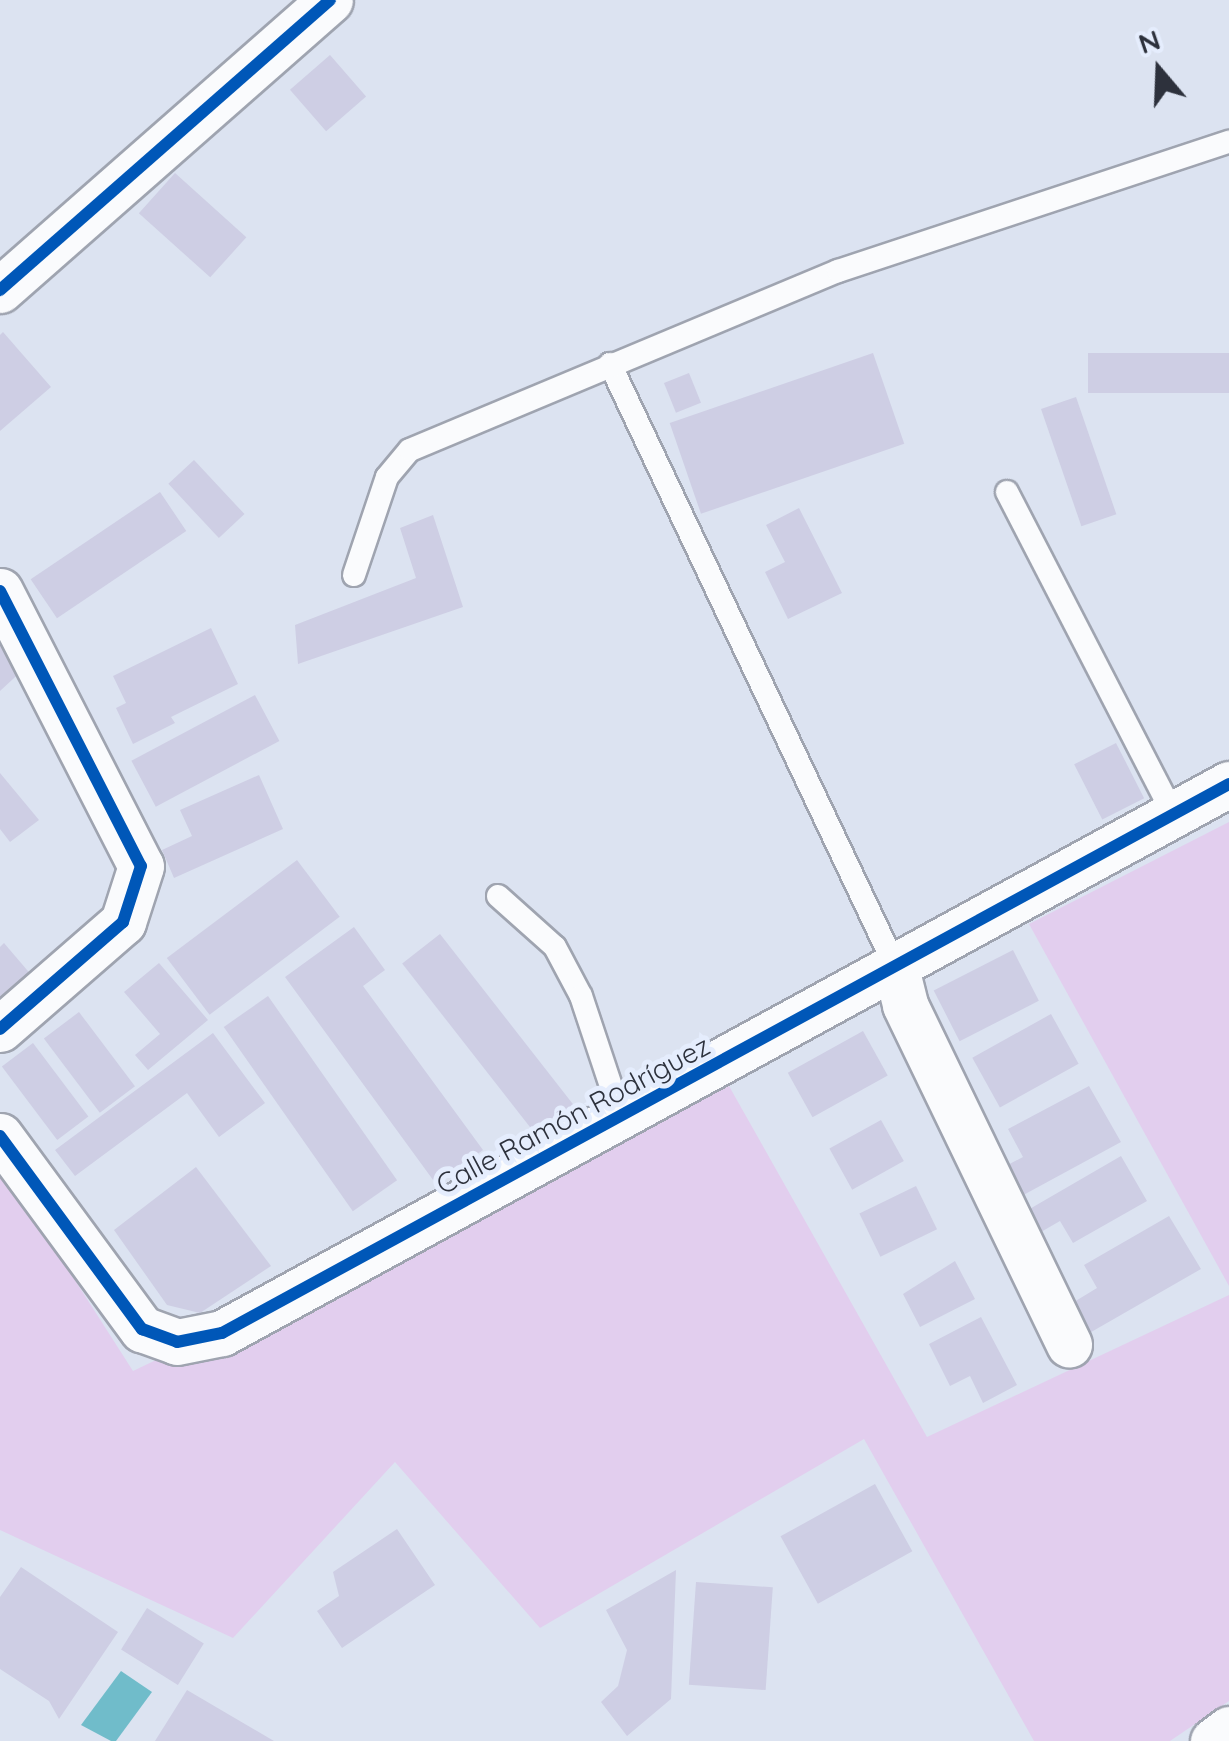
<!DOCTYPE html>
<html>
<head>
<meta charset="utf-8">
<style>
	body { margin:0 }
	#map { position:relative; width:1229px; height:1741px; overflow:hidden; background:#dce3f1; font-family:Quicksand,sans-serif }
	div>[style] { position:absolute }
	.green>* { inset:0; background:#e2ceee }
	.water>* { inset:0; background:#70bcca }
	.building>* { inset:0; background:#cecee4; transform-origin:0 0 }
	.roads { filter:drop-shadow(2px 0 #9fa4b0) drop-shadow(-2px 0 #9fa4b0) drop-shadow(0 2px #9fa4b0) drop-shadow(0 -2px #9fa4b0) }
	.lane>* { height:22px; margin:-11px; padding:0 11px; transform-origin:11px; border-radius:11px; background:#fafbfd }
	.street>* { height:45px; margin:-22.5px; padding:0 22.5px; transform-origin:22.5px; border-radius:22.5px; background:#fafbfd }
	.cycleway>* { height:12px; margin:-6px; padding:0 6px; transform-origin:6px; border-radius:6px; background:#0057b8 }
	span { translate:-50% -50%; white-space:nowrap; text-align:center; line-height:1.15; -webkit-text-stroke:10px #e5edfd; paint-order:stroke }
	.street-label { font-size:28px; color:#2d313c }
	.north { position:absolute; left:1109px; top:20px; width:100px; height:100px; -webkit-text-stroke:8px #e5edfd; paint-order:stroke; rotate:341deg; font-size:28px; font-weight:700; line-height:40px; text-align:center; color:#2d313c }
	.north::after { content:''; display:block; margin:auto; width:35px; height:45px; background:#2d313c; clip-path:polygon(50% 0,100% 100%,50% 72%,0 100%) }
</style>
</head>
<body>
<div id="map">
	<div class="green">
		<i style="clip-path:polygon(1229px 822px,1229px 1286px,1029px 924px)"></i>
		<i style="clip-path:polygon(729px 1086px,927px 1437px,1229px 1295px,1229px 1701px,1170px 1741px,1034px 1741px,864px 1439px,540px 1628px,395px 1462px,233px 1638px,0 1530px,0 1163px,133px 1371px)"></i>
	</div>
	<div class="water">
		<i style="clip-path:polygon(121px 1671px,152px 1692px,116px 1741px,111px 1741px,81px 1725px)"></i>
	</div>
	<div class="building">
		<i style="left:330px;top:55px;width:55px;height:53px;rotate:49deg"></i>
		<i style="left:175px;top:173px;width:96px;height:54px;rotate:42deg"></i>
		<i style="clip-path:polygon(3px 332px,51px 387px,0 431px,0 335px)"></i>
		<i style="left:873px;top:353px;width:96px;height:215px;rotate:71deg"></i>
		<i style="left:1229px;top:353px;width:40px;height:141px;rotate:90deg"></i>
		<i style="left:689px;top:373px;width:32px;height:27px;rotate:68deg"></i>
		<i style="left:1076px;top:397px;width:124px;height:37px;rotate:71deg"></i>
		<i style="left:194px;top:460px;width:74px;height:35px;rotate:47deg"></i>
		<i style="left:160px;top:492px;width:47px;height:156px;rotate:56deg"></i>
		<i style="clip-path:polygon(799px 508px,842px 593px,788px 619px,765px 572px,785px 562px,766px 525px)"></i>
		<i style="clip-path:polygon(433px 515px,463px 607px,298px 664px,295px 625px,416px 578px,400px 528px)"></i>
		<i style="clip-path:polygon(211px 628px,238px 684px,171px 717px,175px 723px,133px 744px,116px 708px,126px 703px,113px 676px)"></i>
		<i style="clip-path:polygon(0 640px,26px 667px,0 691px)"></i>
		<i style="left:255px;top:695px;width:52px;height:140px;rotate:62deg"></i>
		<i style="left:1116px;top:743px;width:62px;height:47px;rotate:63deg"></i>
		<i style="clip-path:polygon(0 773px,39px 820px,10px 842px,0 829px)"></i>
		<i style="clip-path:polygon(259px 775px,283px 829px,174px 878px,162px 850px,192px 836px,180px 810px)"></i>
		<i style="left:297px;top:860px;width:71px;height:163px;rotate:53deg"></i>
		<i style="clip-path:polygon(354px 927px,385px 970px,363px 986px,483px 1150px,436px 1184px,285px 977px)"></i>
		<i style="left:440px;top:934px;width:218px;height:48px;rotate:52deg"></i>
		<i style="clip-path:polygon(4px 943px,33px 977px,0 1004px,0 947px)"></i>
		<i style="left:1013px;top:950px;width:57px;height:89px;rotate:63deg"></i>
		<i style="clip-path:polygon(159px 963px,208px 1020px,148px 1070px,135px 1055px,160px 1034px,124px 992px)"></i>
		<i style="left:268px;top:996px;width:225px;height:54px;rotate:55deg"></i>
		<i style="left:79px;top:1012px;width:93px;height:44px;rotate:53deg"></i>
		<i style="left:1051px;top:1014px;width:57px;height:90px;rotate:61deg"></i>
		<i style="left:863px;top:1031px;width:51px;height:86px;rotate:61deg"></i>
		<i style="clip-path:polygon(213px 1033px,265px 1103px,219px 1137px,187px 1093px,75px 1176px,55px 1150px)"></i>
		<i style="left:33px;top:1043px;width:92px;height:39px;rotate:53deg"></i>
		<i style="clip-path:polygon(1089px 1086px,1121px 1142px,1014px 1200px,998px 1170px,1023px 1157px,1008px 1129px)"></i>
		<i style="left:881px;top:1120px;width:47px;height:59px;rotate:61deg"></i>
		<i style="clip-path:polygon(1121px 1156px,1147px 1201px,1073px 1243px,1060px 1221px,1034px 1236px,1021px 1214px)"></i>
		<i style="clip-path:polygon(196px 1167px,271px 1266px,200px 1313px,167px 1305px,114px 1230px)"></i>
		<i style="left:916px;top:1186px;width:48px;height:63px;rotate:64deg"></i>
		<i style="clip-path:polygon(1169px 1216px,1201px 1269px,1086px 1335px,1069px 1305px,1097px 1288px,1084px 1265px)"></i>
		<i style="clip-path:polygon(955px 1261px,975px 1299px,920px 1327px,903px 1294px)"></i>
		<i style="clip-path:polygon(981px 1317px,1017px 1385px,983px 1403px,970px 1376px,950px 1386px,929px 1344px)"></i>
		<i style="left:875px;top:1484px;width:77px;height:108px;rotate:61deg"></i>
		<i style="clip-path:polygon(397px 1529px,435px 1585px,342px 1648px,317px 1611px,339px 1596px,333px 1572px)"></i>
		<i style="clip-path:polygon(21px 1567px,118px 1632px,59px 1719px,49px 1701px,0 1669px,0 1597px)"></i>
		<i style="clip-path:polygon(676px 1570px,671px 1699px,627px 1736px,601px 1702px,618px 1686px,627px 1650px,606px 1610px)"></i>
		<i style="left:696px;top:1582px;width:77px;height:103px;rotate:4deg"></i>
		<i style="left:147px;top:1608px;width:67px;height:49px;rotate:32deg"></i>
		<i style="clip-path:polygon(187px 1690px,274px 1741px,155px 1741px)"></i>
	</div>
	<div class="roads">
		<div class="lane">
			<i style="left:610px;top:364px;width:668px;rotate:64.66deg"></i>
			<i style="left:1007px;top:492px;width:361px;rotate:62.7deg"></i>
			<i style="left:354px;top:575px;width:103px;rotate:-71.4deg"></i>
			<i style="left:387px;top:477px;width:35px;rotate:-50deg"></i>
			<i style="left:410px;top:450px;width:464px;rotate:-22.7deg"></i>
			<i style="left:838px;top:271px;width:412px;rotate:-18.3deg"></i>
			<i style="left:498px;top:896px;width:76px;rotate:41.8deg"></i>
			<i style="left:555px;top:947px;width:55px;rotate:62deg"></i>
			<i style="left:581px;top:996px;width:126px;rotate:71.6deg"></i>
		</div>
		<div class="street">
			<i style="left:0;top:290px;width:439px;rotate:-41.3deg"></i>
			<i style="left:0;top:591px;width:309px;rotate:62.9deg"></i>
			<i style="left:141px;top:866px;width:59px;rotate:107.8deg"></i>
			<i style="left:123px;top:922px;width:163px;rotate:139deg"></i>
			<i style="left:896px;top:968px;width:38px;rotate:76deg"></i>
			<i style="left:905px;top:1005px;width:377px;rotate:64.2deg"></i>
			<i style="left:0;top:1136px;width:240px;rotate:53.7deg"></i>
			<i style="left:142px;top:1329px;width:37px;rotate:20deg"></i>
			<i style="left:177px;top:1342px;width:46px;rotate:-11.3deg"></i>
			<i style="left:222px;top:1333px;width:1147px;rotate:-28.6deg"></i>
			<i style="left:1213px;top:1741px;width:20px;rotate:-37deg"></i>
		</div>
	</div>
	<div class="cycleway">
		<i style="left:0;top:290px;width:439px;rotate:-41.3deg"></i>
		<i style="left:0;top:591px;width:309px;rotate:62.9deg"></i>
		<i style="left:141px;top:866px;width:59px;rotate:107.8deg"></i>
		<i style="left:123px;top:922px;width:163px;rotate:139deg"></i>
		<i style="left:0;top:1136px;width:240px;rotate:53.7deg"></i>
		<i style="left:142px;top:1329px;width:37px;rotate:20deg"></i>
		<i style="left:177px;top:1342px;width:46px;rotate:-11.3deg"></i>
		<i style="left:222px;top:1333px;width:1147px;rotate:-28.6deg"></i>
	</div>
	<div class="street-label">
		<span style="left:573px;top:1115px;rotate:-28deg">Calle Ramón Rodríguez</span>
	</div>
	<div class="north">N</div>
</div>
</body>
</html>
